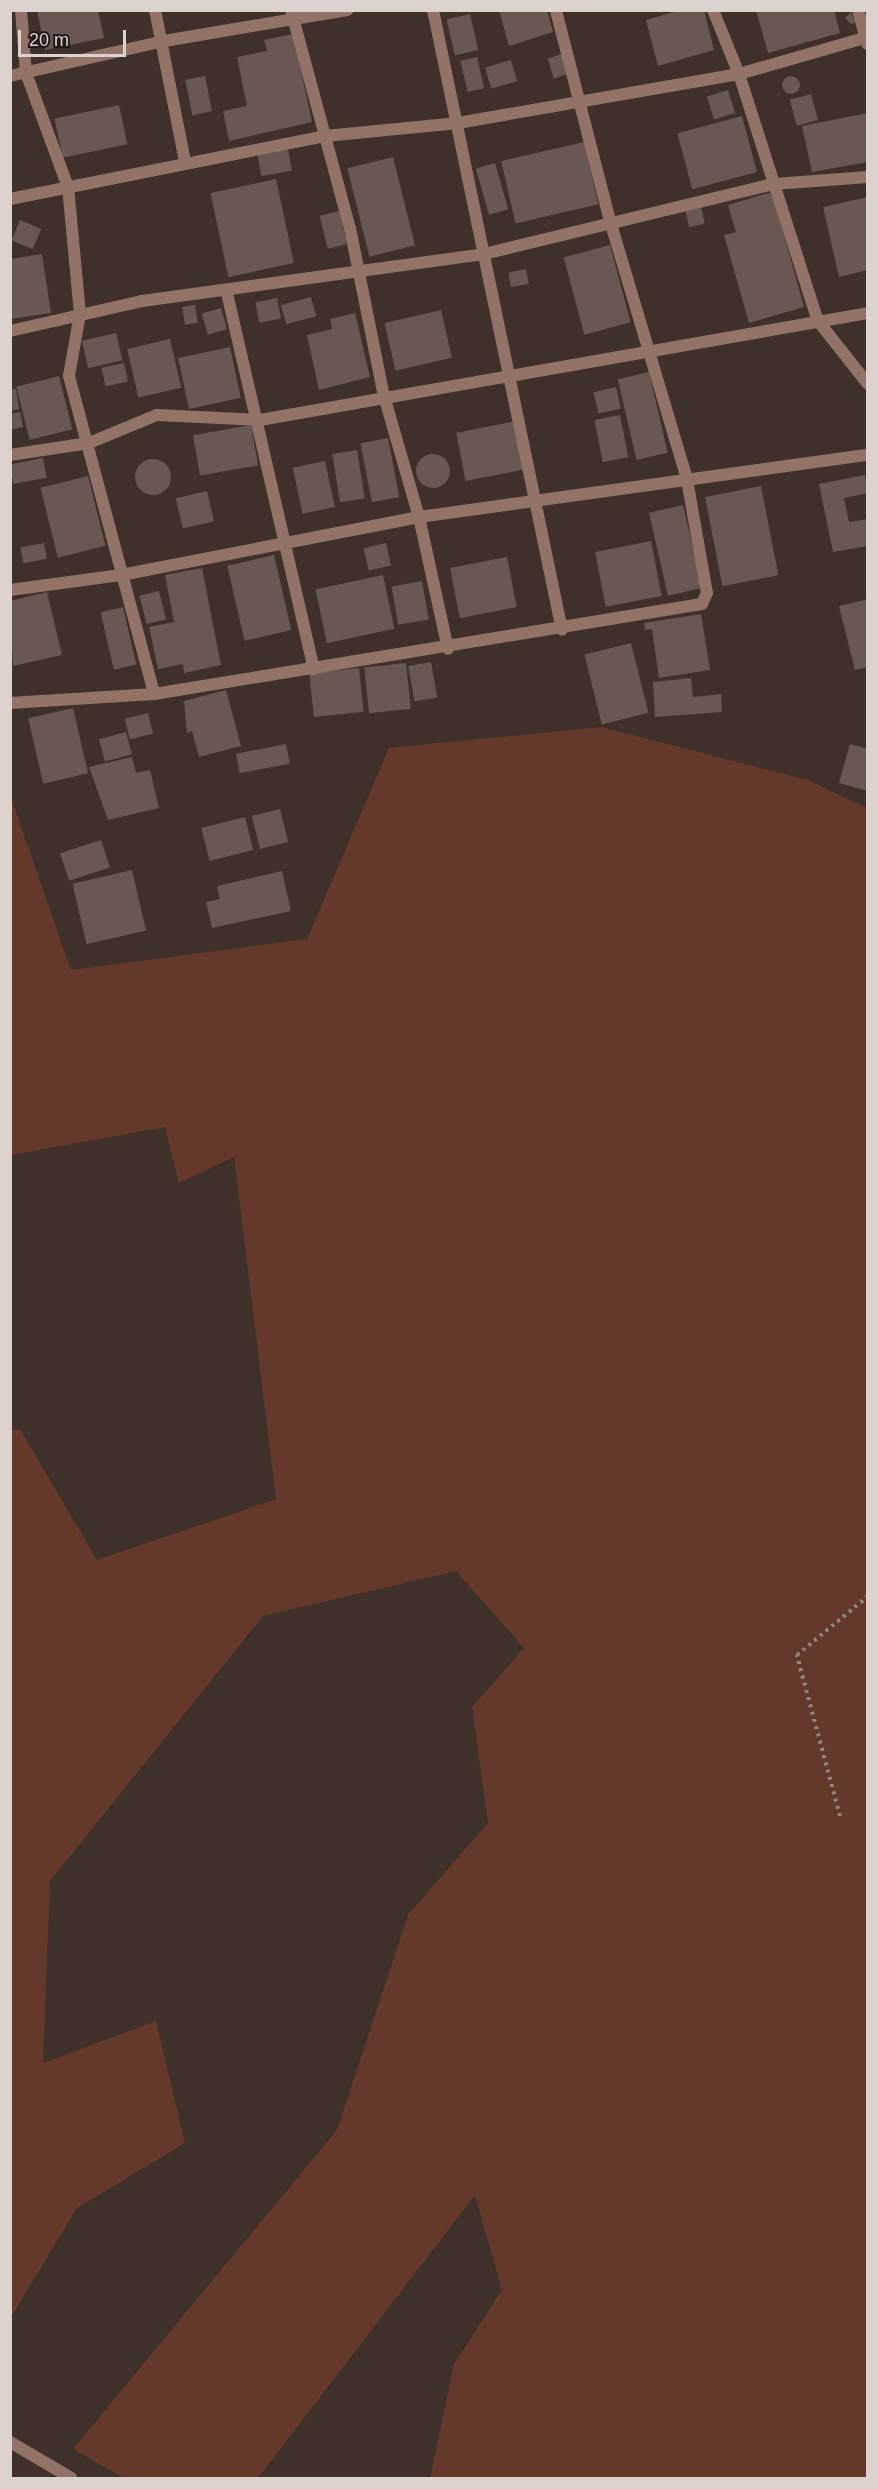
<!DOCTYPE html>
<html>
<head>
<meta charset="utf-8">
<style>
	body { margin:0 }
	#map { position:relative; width:878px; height:2489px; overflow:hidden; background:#3f302a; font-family:Helvetica,sans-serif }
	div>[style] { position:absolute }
	.green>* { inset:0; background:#64392b }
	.building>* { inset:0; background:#695751; transform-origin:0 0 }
	.round { border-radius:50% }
	.path>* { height:4px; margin-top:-2px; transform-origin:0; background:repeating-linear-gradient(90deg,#928681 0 3px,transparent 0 7.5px) }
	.minor>* { height:12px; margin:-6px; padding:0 6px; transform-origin:6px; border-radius:6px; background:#937267 }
	.tertiary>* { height:12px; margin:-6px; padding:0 6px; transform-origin:6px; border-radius:6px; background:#937267 }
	span { translate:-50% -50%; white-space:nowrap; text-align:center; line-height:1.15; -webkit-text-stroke:4.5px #211917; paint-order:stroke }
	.frame { position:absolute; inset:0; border:12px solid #dcd2ce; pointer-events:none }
	.scale { position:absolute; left:18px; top:30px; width:108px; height:27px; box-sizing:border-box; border:3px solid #dcd2ce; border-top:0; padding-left:8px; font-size:18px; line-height:21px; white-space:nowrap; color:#dcd2ce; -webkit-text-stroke:4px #211917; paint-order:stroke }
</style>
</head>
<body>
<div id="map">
	<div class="green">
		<i style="clip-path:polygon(601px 727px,808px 780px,867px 808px,867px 2478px,430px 2478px,454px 2364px,502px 2290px,475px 2195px,258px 2478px,124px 2478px,73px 2449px,337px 2130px,408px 1915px,488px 1823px,472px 1707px,524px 1648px,456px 1571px,263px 1616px,50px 1881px,43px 2063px,156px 2021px,185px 2143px,77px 2208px,11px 2317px,11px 1431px,20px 1429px,97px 1560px,276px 1499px,234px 1157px,179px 1183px,165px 1127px,11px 1155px,11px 798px,71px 970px,307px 939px,389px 748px)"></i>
	</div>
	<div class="building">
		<i style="clip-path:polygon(37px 10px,98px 10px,104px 38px,45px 50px)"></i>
		<i style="clip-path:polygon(499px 10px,547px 10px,553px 32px,509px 46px)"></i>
		<i style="clip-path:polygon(681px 10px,704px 10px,714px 50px,658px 66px,646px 20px)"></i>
		<i style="clip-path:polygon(756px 10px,834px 10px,840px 33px,768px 53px)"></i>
		<i style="clip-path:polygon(851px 12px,855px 22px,851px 24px,845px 18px)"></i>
		<i style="left:470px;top:14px;width:37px;height:24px;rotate:77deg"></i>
		<i style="clip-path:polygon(293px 34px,312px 122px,229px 141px,223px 111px,247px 106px,237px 57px,267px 51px,264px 40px)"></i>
		<i style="left:562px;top:54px;width:21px;height:15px;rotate:73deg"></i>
		<i style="left:477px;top:57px;width:32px;height:17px;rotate:77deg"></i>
		<i style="left:511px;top:60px;width:22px;height:27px;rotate:74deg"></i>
		<i style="left:205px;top:76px;width:36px;height:20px;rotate:79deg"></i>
		<i class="round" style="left:782px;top:76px;width:18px;height:18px"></i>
		<i style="left:728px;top:90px;width:24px;height:22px;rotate:73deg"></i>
		<i style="left:811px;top:94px;width:27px;height:22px;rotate:75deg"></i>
		<i style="left:119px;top:105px;width:40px;height:66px;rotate:78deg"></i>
		<i style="clip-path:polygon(868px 113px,868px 162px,812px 172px,802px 126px)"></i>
		<i style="left:742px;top:116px;width:58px;height:67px;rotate:75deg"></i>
		<i style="left:584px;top:142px;width:64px;height:85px;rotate:77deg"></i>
		<i style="left:288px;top:149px;width:22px;height:31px;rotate:80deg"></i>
		<i style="left:393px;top:157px;width:91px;height:47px;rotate:76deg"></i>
		<i style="left:495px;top:163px;width:48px;height:20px;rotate:74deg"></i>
		<i style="left:276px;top:179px;width:86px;height:67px;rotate:78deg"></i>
		<i style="clip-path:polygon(772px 192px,804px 307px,749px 323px,724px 235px,736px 232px,728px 205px)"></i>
		<i style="clip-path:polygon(868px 197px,868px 270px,839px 277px,823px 207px)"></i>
		<i style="left:701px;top:207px;width:17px;height:16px;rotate:77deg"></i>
		<i style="left:339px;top:211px;width:34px;height:20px;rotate:76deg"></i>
		<i style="left:20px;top:220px;width:23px;height:22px;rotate:23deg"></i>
		<i style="left:610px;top:245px;width:80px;height:48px;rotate:75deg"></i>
		<i style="clip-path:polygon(42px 254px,51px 313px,10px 319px,10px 259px)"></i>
		<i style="left:526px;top:269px;width:15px;height:18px;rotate:79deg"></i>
		<i style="left:311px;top:297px;width:20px;height:31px;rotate:75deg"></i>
		<i style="left:277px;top:298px;width:21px;height:22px;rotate:79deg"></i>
		<i style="left:195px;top:305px;width:18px;height:13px;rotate:81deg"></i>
		<i style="left:221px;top:308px;width:22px;height:20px;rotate:74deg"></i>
		<i style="left:441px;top:310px;width:49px;height:58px;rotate:77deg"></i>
		<i style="clip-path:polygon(355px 313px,370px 377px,319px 390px,307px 335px,332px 329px,330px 319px)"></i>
		<i style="left:116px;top:333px;width:28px;height:35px;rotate:77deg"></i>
		<i style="left:170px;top:339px;width:50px;height:44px;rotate:77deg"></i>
		<i style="left:230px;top:347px;width:52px;height:53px;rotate:78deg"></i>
		<i style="left:124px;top:363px;width:19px;height:23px;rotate:78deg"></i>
		<i style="left:649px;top:372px;width:83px;height:32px;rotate:77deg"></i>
		<i style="left:59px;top:376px;width:55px;height:44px;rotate:76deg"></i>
		<i style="left:616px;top:387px;width:22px;height:23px;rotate:77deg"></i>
		<i style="clip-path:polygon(16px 389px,19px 409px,10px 411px,10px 390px)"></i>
		<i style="clip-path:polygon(20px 412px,23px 427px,10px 430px,10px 414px)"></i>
		<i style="left:620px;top:415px;width:43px;height:26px;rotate:79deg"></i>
		<i style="left:517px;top:421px;width:49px;height:62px;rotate:79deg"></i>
		<i style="left:251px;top:425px;width:41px;height:59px;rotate:80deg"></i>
		<i style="left:388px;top:438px;width:60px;height:28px;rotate:79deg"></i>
		<i style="left:357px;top:450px;width:49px;height:25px;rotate:81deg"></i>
		<i class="round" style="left:416px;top:454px;width:34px;height:34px"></i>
		<i style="left:43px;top:458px;width:20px;height:34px;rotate:79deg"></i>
		<i class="round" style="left:135px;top:459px;width:36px;height:36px"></i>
		<i style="left:325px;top:461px;width:47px;height:33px;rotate:78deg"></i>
		<i style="clip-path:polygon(865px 475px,868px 493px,844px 498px,849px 522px,868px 519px,868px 546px,833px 552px,819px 484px)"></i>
		<i style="left:88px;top:476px;width:72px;height:49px;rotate:76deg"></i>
		<i style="left:761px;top:486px;width:91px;height:57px;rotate:79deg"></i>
		<i style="left:207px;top:491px;width:31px;height:32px;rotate:77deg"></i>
		<i style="left:683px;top:505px;width:85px;height:35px;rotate:77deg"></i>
		<i style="left:651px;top:541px;width:56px;height:57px;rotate:79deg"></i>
		<i style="left:44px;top:543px;width:16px;height:24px;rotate:79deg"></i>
		<i style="left:386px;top:543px;width:23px;height:23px;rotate:77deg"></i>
		<i style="left:274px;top:555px;width:77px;height:48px;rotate:77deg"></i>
		<i style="left:507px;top:557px;width:51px;height:58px;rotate:79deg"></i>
		<i style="clip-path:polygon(202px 568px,221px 665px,184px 673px,183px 664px,158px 669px,149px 627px,174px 622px,165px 575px)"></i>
		<i style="left:383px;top:575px;width:55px;height:69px;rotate:78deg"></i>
		<i style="left:422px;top:581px;width:39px;height:31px;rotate:80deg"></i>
		<i style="left:159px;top:591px;width:29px;height:20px;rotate:76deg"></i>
		<i style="clip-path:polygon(47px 592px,62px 655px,13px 666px,10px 601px)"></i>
		<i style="clip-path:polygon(868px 599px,868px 667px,855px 670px,839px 606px)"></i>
		<i style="left:123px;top:607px;width:59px;height:23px;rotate:77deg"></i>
		<i style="clip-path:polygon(701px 614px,710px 670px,659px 678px,652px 629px,645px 630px,644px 623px)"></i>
		<i style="left:631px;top:643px;width:72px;height:48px;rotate:76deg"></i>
		<i style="left:431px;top:662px;width:36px;height:23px;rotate:80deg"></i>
		<i style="left:406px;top:663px;width:46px;height:42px;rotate:84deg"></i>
		<i style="left:359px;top:668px;width:44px;height:50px;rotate:84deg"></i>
		<i style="clip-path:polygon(691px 678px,693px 697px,721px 694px,722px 712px,655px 717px,653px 682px)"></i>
		<i style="clip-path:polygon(226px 690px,241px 746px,199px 757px,192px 731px,187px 733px,184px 701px)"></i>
		<i style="left:73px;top:708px;width:67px;height:46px;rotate:77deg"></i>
		<i style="left:148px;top:713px;width:21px;height:24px;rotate:76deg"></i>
		<i style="left:126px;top:732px;width:23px;height:28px;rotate:75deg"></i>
		<i style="left:286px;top:744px;width:20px;height:51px;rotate:79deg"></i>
		<i style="clip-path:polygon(850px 744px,868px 749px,868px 791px,839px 783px)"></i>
		<i style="clip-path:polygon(132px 757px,136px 773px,150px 770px,159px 808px,108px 820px,89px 767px)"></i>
		<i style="left:280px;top:809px;width:34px;height:29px;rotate:76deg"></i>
		<i style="left:245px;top:817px;width:34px;height:45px;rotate:76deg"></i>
		<i style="left:101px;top:840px;width:29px;height:43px;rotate:72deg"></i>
		<i style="left:132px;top:870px;width:62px;height:61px;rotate:77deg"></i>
		<i style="clip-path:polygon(282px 871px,291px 911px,212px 928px,206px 902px,220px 899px,217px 886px)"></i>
	</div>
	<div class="path">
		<i style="left:840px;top:1816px;width:167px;rotate:-105deg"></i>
		<i style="left:797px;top:1655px;width:92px;rotate:-39.7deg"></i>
	</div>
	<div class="minor">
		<i style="left:21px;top:10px;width:63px;rotate:85.5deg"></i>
		<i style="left:26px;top:73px;width:121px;rotate:69.8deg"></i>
		<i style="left:68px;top:187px;width:128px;rotate:84.6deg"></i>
		<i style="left:80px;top:314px;width:63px;rotate:100.1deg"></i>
		<i style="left:69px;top:376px;width:329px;rotate:75deg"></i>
		<i style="left:155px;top:10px;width:154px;rotate:78.8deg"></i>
		<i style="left:291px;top:10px;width:226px;rotate:74.9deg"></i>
		<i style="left:350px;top:228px;width:171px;rotate:78.6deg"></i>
		<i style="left:384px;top:396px;width:126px;rotate:73.9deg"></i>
		<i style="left:419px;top:517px;width:135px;rotate:77.6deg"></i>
		<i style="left:433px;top:10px;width:633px;rotate:78.25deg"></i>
		<i style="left:858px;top:10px;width:35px;rotate:75deg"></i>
		<i style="left:10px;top:76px;width:158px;rotate:-12.8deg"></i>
		<i style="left:164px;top:41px;width:186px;rotate:-9.6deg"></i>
		<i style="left:10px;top:199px;width:321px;rotate:-11.3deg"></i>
		<i style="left:325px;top:136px;width:134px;rotate:-5.6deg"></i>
		<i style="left:458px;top:123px;width:285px;rotate:-9.9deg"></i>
		<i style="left:739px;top:74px;width:134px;rotate:-16deg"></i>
		<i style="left:227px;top:293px;width:386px;rotate:77deg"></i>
		<i style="left:10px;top:331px;width:135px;rotate:-12.8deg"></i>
		<i style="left:142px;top:301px;width:345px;rotate:-7.8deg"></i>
		<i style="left:484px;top:254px;width:298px;rotate:-13.6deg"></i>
		<i style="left:774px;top:184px;width:94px;rotate:-4.3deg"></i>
		<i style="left:10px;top:455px;width:80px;rotate:-8.6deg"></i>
		<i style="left:89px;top:443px;width:74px;rotate:-22.4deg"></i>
		<i style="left:157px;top:415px;width:103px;rotate:2.8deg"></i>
		<i style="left:260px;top:420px;width:617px;rotate:-9.98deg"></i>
		<i style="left:10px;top:590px;width:112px;rotate:-7.7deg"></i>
		<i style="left:121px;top:575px;width:304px;rotate:-11deg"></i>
		<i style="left:419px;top:517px;width:453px;rotate:-7.9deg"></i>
		<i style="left:10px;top:703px;width:144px;rotate:-3.6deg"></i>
		<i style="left:154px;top:694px;width:555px;rotate:-9.33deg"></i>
		<i style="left:702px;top:604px;width:12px;rotate:-66deg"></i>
		<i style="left:707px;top:593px;width:116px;rotate:-100deg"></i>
		<i style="left:687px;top:479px;width:269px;rotate:-106.6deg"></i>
		<i style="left:610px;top:221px;width:218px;rotate:-104.4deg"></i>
	</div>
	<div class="tertiary">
		<i style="left:713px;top:10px;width:69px;rotate:67.9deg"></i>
		<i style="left:739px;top:74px;width:259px;rotate:72.3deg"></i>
		<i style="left:818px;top:321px;width:80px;rotate:51.6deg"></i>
		<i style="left:10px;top:2442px;width:71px;rotate:30.5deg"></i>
	</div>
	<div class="frame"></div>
	<div class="scale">20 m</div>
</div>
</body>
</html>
